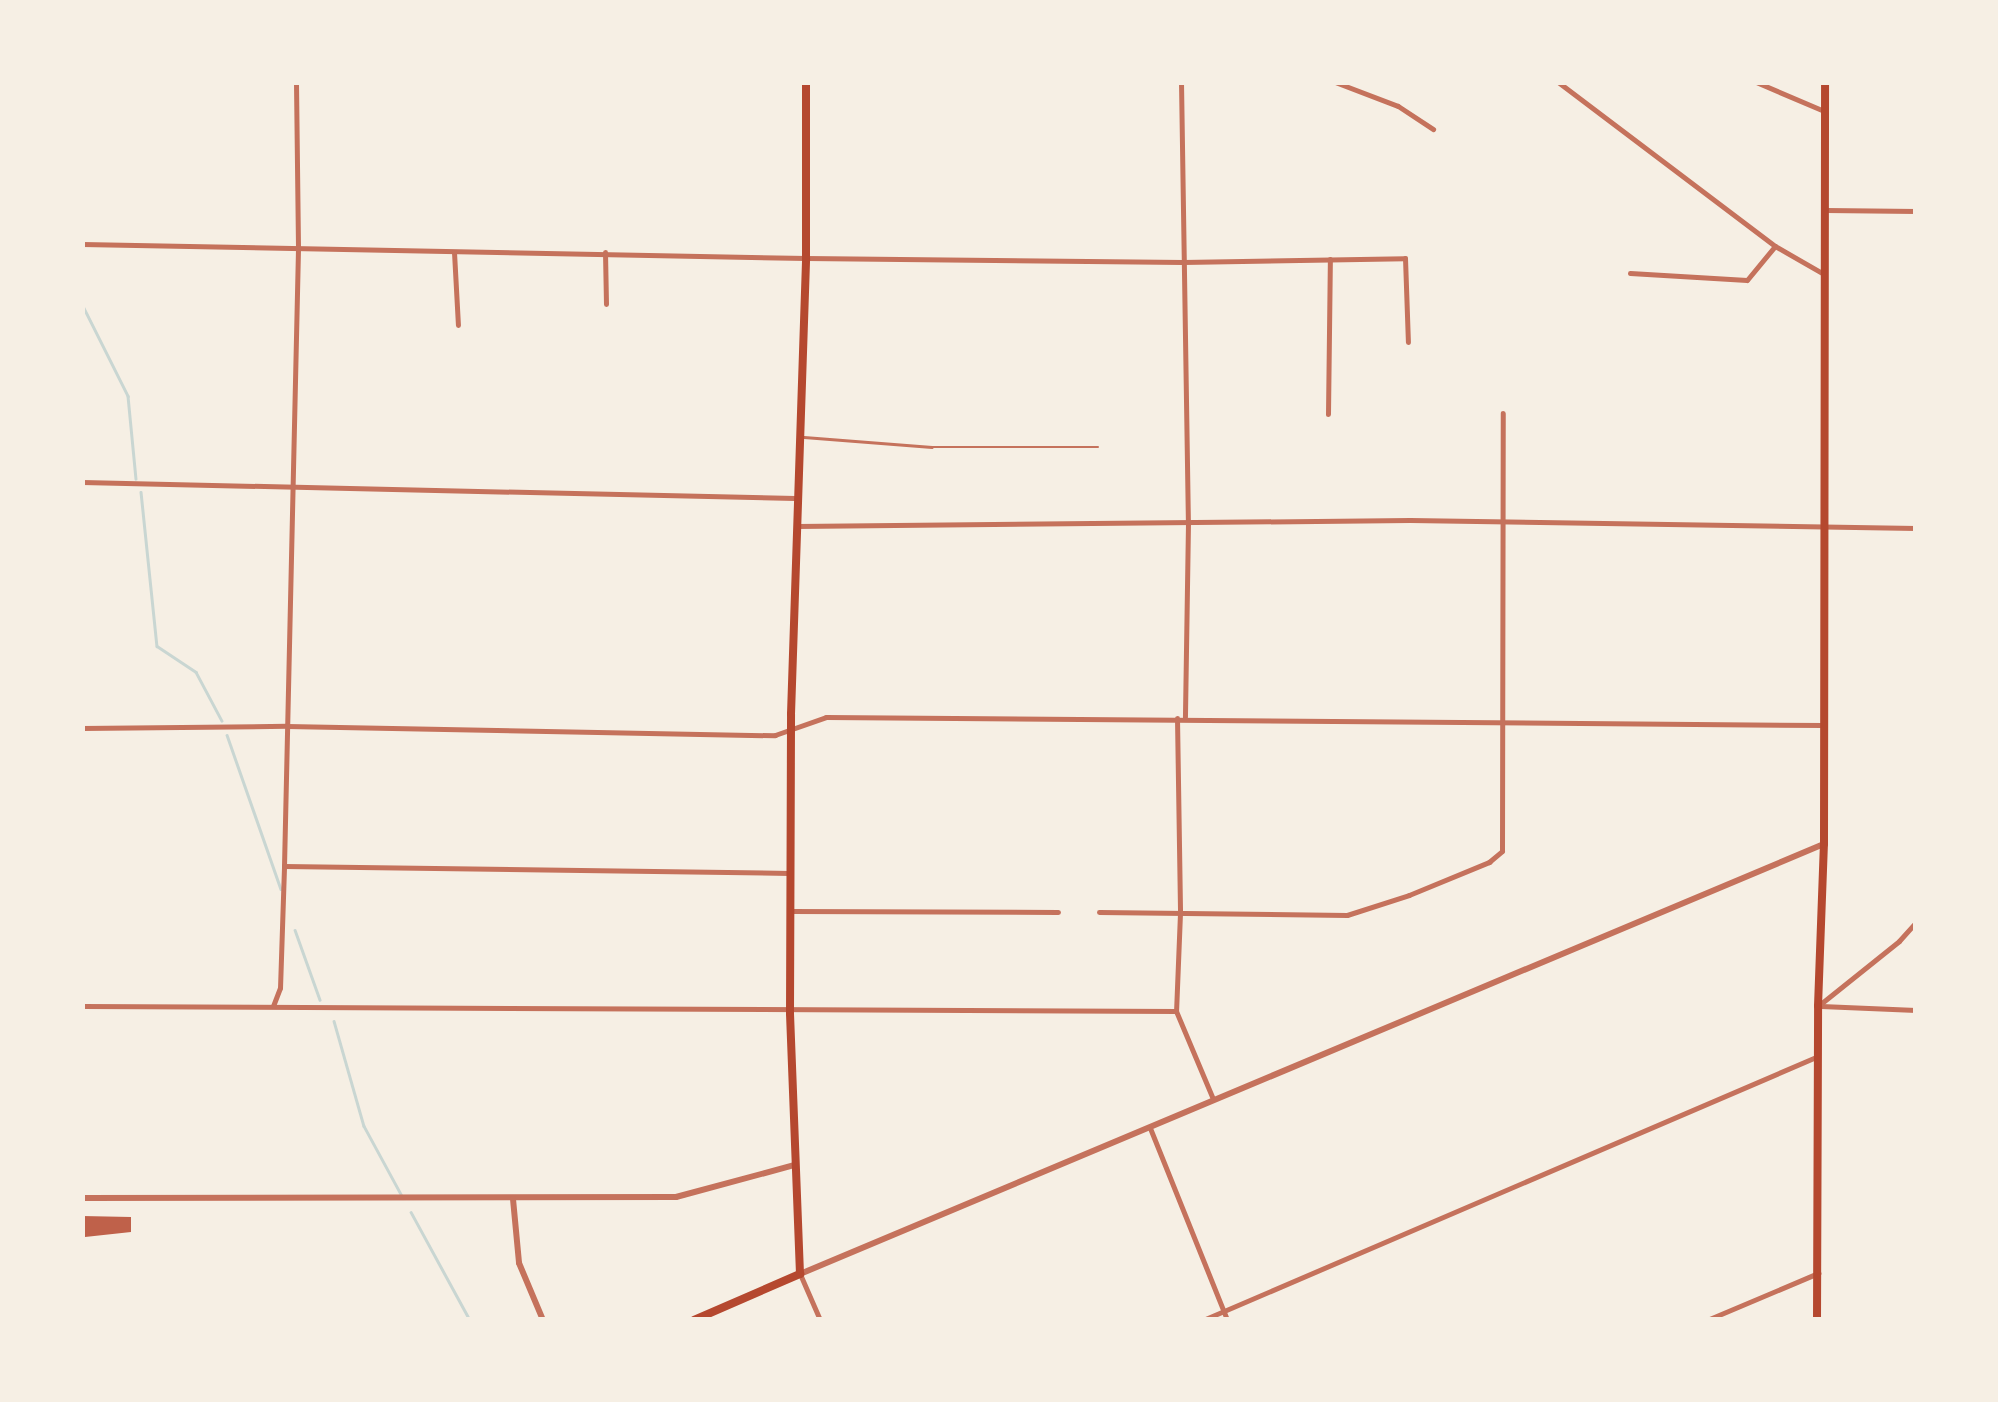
<!DOCTYPE html>
<html>
<head>
<meta charset="utf-8">
<style>
	body { margin:0 }
	#map { position:relative; width:1998px; height:1402px; overflow:hidden; background:#f6efe4; font-family:"PT Sans",sans-serif }
	div>[style] { position:absolute }
	.stream>* { height:2.5px; margin:-1.25px; padding:0 1.25px; transform-origin:1.25px; border-radius:1.25px; background:#c9d6d2 }
	.building>* { inset:0; background:#bf614a }
	.service>* { height:2.5px; margin:-1.25px; padding:0 1.25px; transform-origin:1.25px; border-radius:1.25px; background:#c5725c }
	.minor>* { height:5px; margin:-2.5px; padding:0 2.5px; transform-origin:2.5px; border-radius:2.5px; background:#c5725c }
	.tertiary>* { height:6px; margin:-3px; padding:0 3px; transform-origin:3px; border-radius:3px; background:#c5725c }
	.secondary>* { height:8px; margin:-4px; padding:0 4px; transform-origin:4px; border-radius:4px; background:#b5482f }
	span { translate:-50% -50%; white-space:nowrap; text-align:center; line-height:1.15; -webkit-text-stroke:10px #f6efe4; paint-order:stroke }
	.frame { position:absolute; inset:0; border:85px solid #f6efe4; pointer-events:none }
</style>
</head>
<body>
<div id="map">
	<div class="stream">
		<i style="left:82px;top:304px;width:103px;rotate:63.4deg"></i>
		<i style="left:128px;top:396px;width:83px;rotate:84.5deg"></i>
		<i style="left:141px;top:492px;width:155px;rotate:84.1deg"></i>
		<i style="left:157px;top:646px;width:47px;rotate:33.7deg"></i>
		<i style="left:196px;top:672px;width:55px;rotate:62deg"></i>
		<i style="left:227px;top:735px;width:163px;rotate:70.7deg"></i>
		<i style="left:295px;top:930px;width:74px;rotate:70.3deg"></i>
		<i style="left:334px;top:1021px;width:109px;rotate:74.1deg"></i>
		<i style="left:364px;top:1126px;width:80px;rotate:61.5deg"></i>
		<i style="left:411px;top:1212px;width:123px;rotate:61.4deg"></i>
	</div>
	<div class="building">
		<i style="clip-path:polygon(82px 1216px,131px 1217px,131px 1232px,85px 1237px)"></i>
	</div>
	<div class="service">
		<i style="left:804px;top:437px;width:128px;rotate:4.5deg"></i>
		<i style="left:932px;top:447px;width:166px"></i>
	</div>
	<div class="minor">
		<i style="left:1181px;top:82px;width:441px;rotate:89.1deg"></i>
		<i style="left:1188px;top:523px;width:194px;rotate:90.9deg"></i>
		<i style="left:1335px;top:82px;width:67px;rotate:20.9deg"></i>
		<i style="left:1398px;top:106px;width:42px;rotate:33.3deg"></i>
		<i style="left:1558px;top:82px;width:272px;rotate:37.1deg"></i>
		<i style="left:1775px;top:246px;width:54px;rotate:29.9deg"></i>
		<i style="left:1756px;top:82px;width:74px;rotate:23.1deg"></i>
		<i style="left:1826px;top:210px;width:90px;rotate:0.6deg"></i>
		<i style="left:82px;top:244px;width:724px;rotate:1.11deg"></i>
		<i style="left:806px;top:258px;width:377px;rotate:0.6deg"></i>
		<i style="left:1183px;top:262px;width:222px;rotate:-1deg"></i>
		<i style="left:1405px;top:258px;width:84px;rotate:88deg"></i>
		<i style="left:454px;top:252px;width:73px;rotate:86.9deg"></i>
		<i style="left:605px;top:252px;width:52px;rotate:88.9deg"></i>
		<i style="left:1630px;top:273px;width:117px;rotate:3.4deg"></i>
		<i style="left:1747px;top:280px;width:44px;rotate:-50.5deg"></i>
		<i style="left:1328px;top:414px;width:155px;rotate:-89.3deg"></i>
		<i style="left:82px;top:482px;width:713px;rotate:1.29deg"></i>
		<i style="left:797px;top:526px;width:613px;rotate:-0.56deg"></i>
		<i style="left:1410px;top:520px;width:506px;rotate:0.91deg"></i>
		<i style="left:1177px;top:718px;width:195px;rotate:89.1deg"></i>
		<i style="left:1180px;top:913px;width:98px;rotate:92.3deg"></i>
		<i style="left:1176px;top:1011px;width:95px;rotate:67.2deg"></i>
		<i style="left:82px;top:728px;width:205px;rotate:-0.6deg"></i>
		<i style="left:287px;top:726px;width:488px;rotate:1.1deg"></i>
		<i style="left:775px;top:735px;width:54px;rotate:-19.4deg"></i>
		<i style="left:826px;top:717px;width:997px;rotate:0.46deg"></i>
		<i style="left:284px;top:866px;width:506px;rotate:0.79deg"></i>
		<i style="left:791px;top:911px;width:267px;rotate:0.2deg"></i>
		<i style="left:1099px;top:912px;width:248px;rotate:0.7deg"></i>
		<i style="left:1347px;top:915px;width:65px;rotate:-17.9deg"></i>
		<i style="left:1409px;top:895px;width:87px;rotate:-22.4deg"></i>
		<i style="left:1489px;top:862px;width:17px;rotate:-40deg"></i>
		<i style="left:1502px;top:851px;width:438px;rotate:-89.9deg"></i>
		<i style="left:82px;top:1006px;width:1094px;rotate:0.26deg"></i>
		<i style="left:273px;top:1006px;width:19px;rotate:-69deg"></i>
		<i style="left:280px;top:988px;width:122px;rotate:-88.1deg"></i>
		<i style="left:284px;top:866px;width:619px;rotate:-88.7deg"></i>
		<i style="left:298px;top:247px;width:165px;rotate:-90.7deg"></i>
		<i style="left:1818px;top:1006px;width:104px;rotate:-38.7deg"></i>
		<i style="left:1899px;top:941px;width:25px;rotate:-48deg"></i>
		<i style="left:1821px;top:1006px;width:95px;rotate:2.4deg"></i>
		<i style="left:1150px;top:1128px;width:207px;rotate:68.1deg"></i>
		<i style="left:800px;top:1274px;width:50px;rotate:66.5deg"></i>
		<i style="left:1203px;top:1320px;width:667px;rotate:-23.22deg"></i>
		<i style="left:1707px;top:1320px;width:121px;rotate:-22.9deg"></i>
	</div>
	<div class="tertiary">
		<i style="left:82px;top:1198px;width:594px;rotate:-0.1deg"></i>
		<i style="left:676px;top:1197px;width:123px;rotate:-15.1deg"></i>
		<i style="left:513px;top:1199px;width:64px;rotate:84.6deg"></i>
		<i style="left:519px;top:1263px;width:62px;rotate:67.2deg"></i>
		<i style="left:800px;top:1274px;width:1111px;rotate:-22.78deg"></i>
	</div>
	<div class="secondary">
		<i style="left:694px;top:1320px;width:116px;rotate:-23.5deg"></i>
		<i style="left:800px;top:1274px;width:261px;rotate:-92.2deg"></i>
		<i style="left:790px;top:1013px;width:299px;rotate:-89.8deg"></i>
		<i style="left:791px;top:714px;width:456px;rotate:-88.1deg"></i>
		<i style="left:806px;top:258px;width:176px;rotate:-90deg"></i>
		<i style="left:1817px;top:1320px;width:314px;rotate:-89.8deg"></i>
		<i style="left:1818px;top:1006px;width:162px;rotate:-87.9deg"></i>
		<i style="left:1824px;top:844px;width:762px;rotate:-89.92deg"></i>
	</div>
	<div class="frame"></div>
</div>
</body>
</html>
